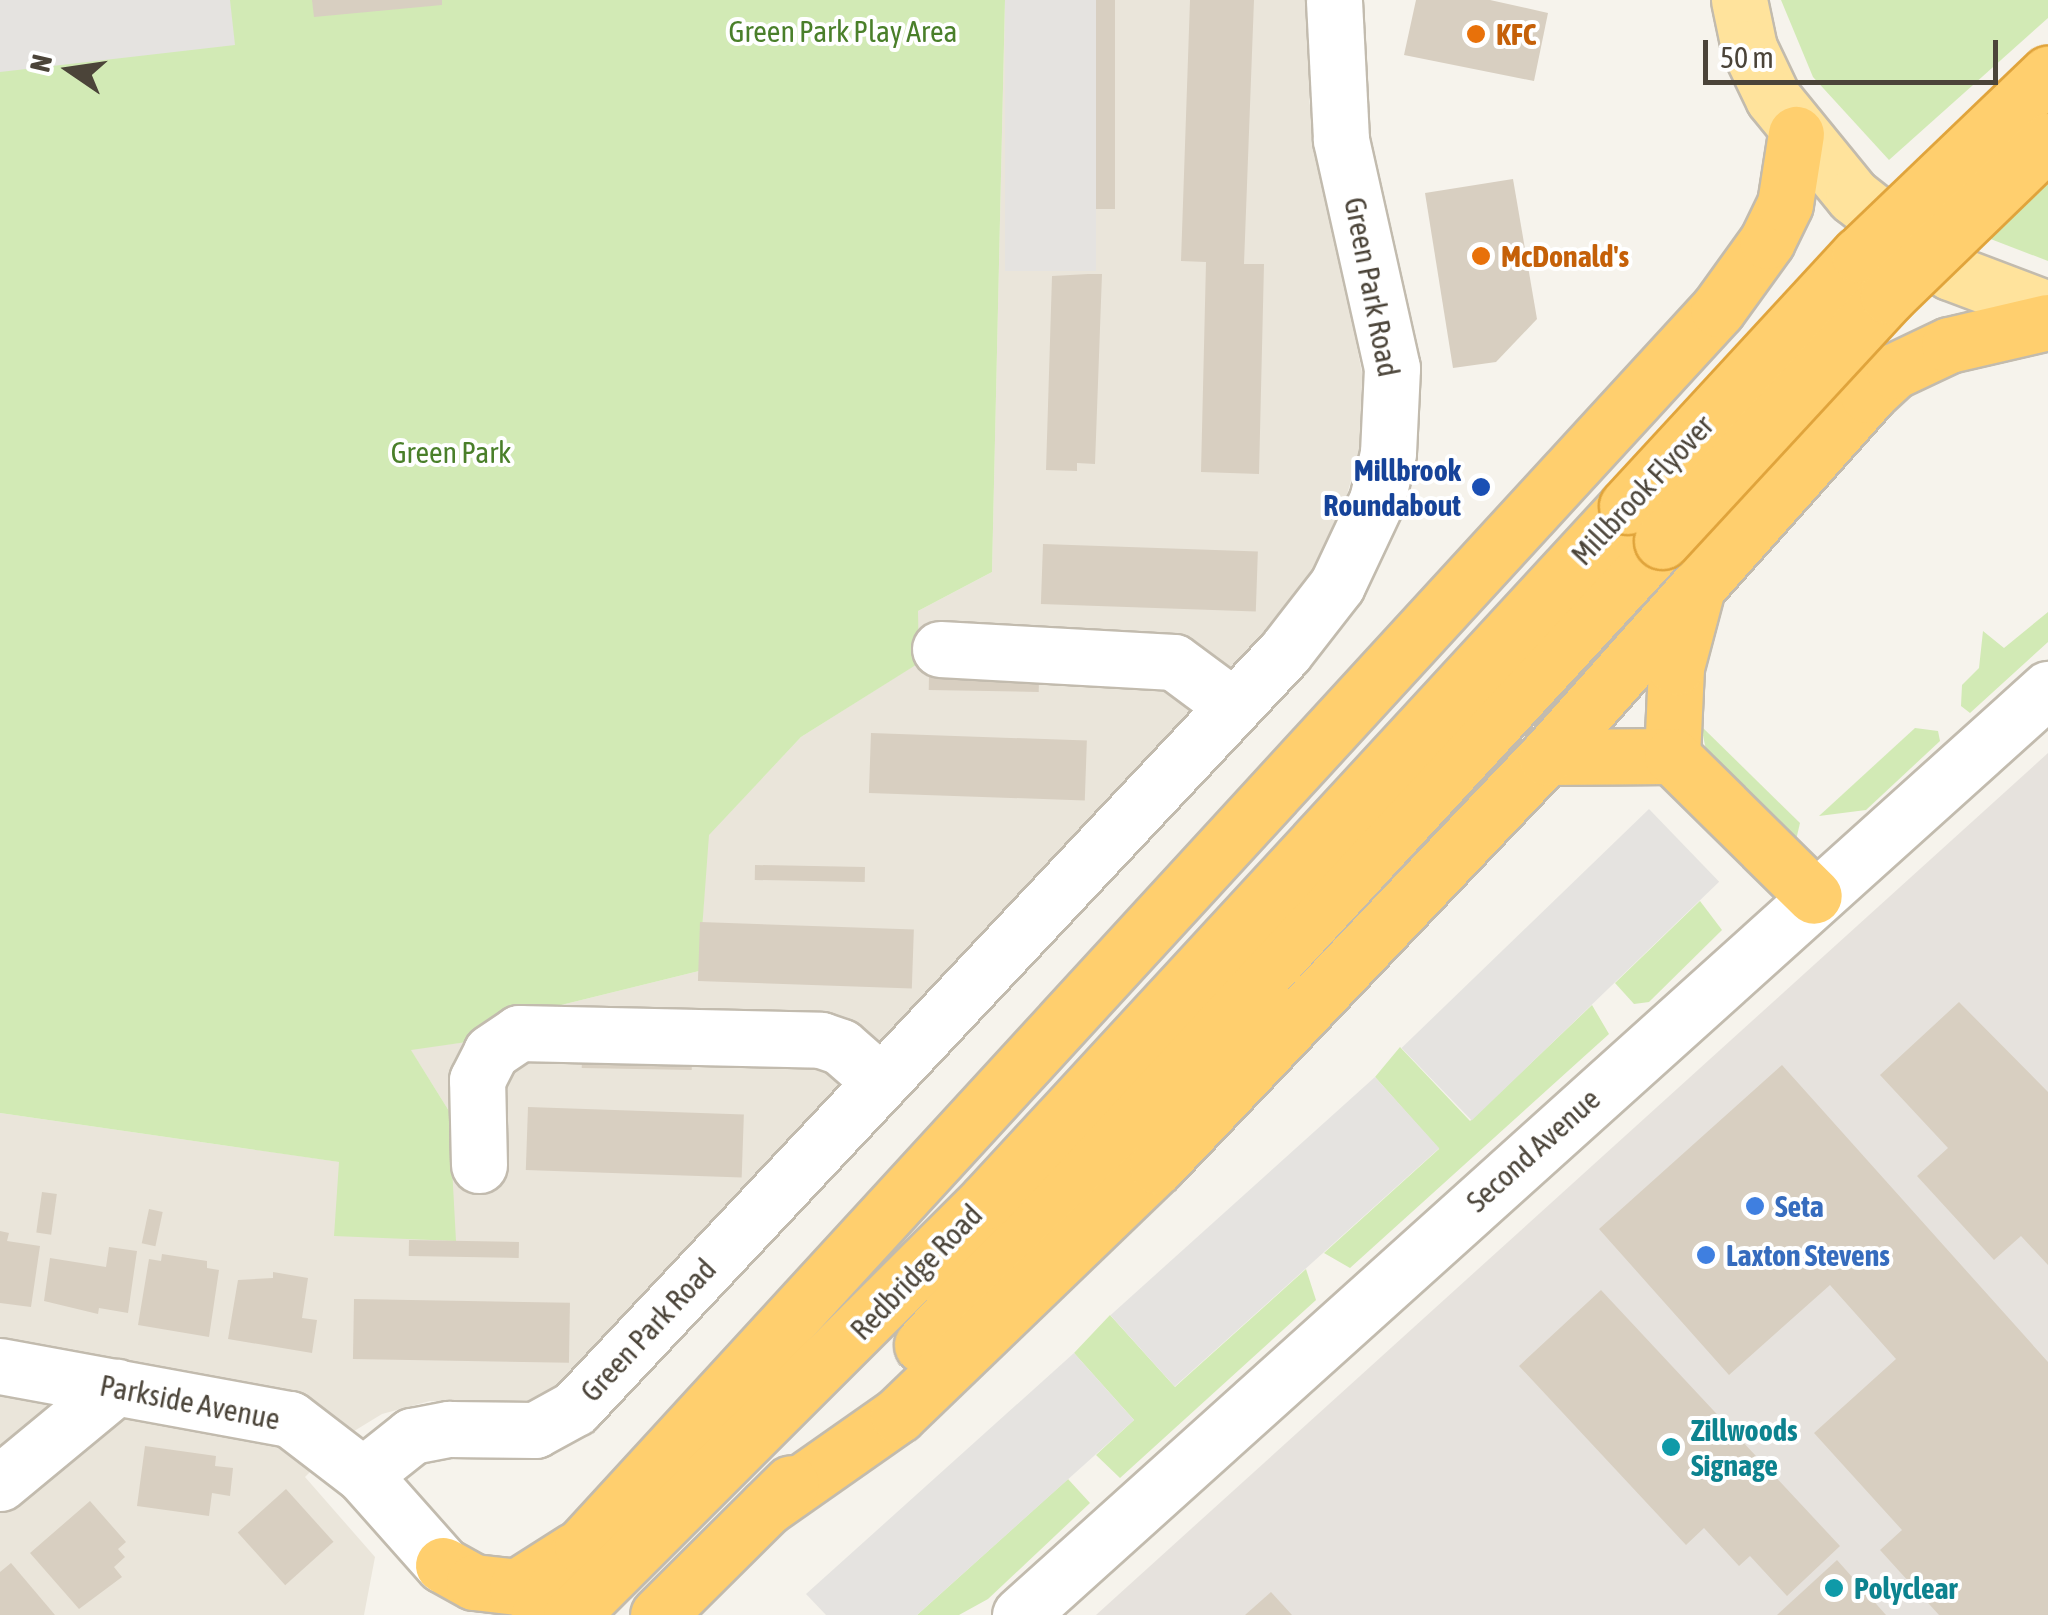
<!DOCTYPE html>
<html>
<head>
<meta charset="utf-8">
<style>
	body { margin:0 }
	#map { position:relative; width:2048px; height:1615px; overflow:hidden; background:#f6f3ec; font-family:"Asap Condensed",sans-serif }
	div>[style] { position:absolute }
	.residential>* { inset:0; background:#eae5da }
	.industrial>* { inset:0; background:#e6e2dd }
	.green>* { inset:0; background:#d2eab5 }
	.parking>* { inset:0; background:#e5e3e0; transform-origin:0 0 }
	.building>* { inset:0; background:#d8cfc1; transform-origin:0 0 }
	.roads { filter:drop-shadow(2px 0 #c2bbae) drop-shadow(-2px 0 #c2bbae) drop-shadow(0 2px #c2bbae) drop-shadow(0 -2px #c2bbae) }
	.minor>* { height:55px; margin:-27.5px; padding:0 27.5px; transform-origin:27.5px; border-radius:27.5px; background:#fff }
	.major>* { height:55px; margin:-27.5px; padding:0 27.5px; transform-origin:27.5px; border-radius:27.5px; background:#ffe39c }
	.highway>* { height:55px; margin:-27.5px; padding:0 27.5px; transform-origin:27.5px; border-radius:27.5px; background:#ffcf6e }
	.bridges { filter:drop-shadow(2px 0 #e0a43c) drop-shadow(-2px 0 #e0a43c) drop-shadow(0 2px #e0a43c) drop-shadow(0 -2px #e0a43c) }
	.highway-bridge>* { height:55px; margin:-27.5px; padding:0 27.5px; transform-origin:27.5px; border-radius:27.5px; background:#ffcf6e }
	.dots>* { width:28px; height:28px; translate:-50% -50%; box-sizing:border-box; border:5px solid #fff; border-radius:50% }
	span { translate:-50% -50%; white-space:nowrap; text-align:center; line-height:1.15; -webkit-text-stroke:8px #fff; paint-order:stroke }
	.park-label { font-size:30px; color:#4a7f2a }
	.food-label { font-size:30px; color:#c56008; font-weight:700 }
	.left { translate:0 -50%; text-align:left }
	.street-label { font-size:30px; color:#4b4439 }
	.transit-label { font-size:30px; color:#164399; font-weight:700 }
	.right { translate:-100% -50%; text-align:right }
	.shop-label { font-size:30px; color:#366cbe; font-weight:700 }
	.culture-label { font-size:30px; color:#0d838f; font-weight:700 }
	.north { position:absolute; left:20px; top:20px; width:100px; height:100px; -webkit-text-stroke:8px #fff; paint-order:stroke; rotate:283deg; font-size:28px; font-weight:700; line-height:40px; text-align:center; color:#4b4439 }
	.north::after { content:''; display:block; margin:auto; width:35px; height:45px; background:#4b4439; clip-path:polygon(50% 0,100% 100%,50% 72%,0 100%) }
	.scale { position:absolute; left:1703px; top:40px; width:295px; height:45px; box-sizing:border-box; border:5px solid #4b4439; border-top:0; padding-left:12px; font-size:30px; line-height:35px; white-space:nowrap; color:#4b4439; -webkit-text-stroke:8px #fff; paint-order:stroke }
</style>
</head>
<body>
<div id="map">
	<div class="residential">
		<i style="clip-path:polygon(1005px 0,1309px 0,1309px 100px,1370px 414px,1326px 568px,565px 1393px,537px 1405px,430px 1401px,382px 1414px,346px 1436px,305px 1477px,375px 1557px,364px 1615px,0 1615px,0 1113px,340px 1162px,449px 1111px,410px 1049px,474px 1041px,545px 1009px,699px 971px,708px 835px,801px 737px,918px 663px,918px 611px,992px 572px)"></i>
	</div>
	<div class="industrial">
		<i style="clip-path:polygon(2048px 753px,2048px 1615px,1096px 1615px)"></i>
	</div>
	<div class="green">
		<i style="clip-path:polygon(0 0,1005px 0,992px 572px,918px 611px,919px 663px,801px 737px,709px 835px,699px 971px,545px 1009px,474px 1041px,411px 1050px,449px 1111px,456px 1241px,334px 1236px,339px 1162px,0 1113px)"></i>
		<i style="clip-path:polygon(1781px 0,2048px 0,2048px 18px,1889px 160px,1813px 77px)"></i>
		<i style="clip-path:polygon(2048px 181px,2048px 261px,1988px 238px)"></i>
		<i style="clip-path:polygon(2048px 612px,2048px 642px,1970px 713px,1961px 706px,1962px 685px,1979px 668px,1983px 631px,2004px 648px)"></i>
		<i style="clip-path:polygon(1701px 726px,1800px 823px,1796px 840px,1706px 750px)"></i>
		<i style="clip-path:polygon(1915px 728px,1938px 731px,1940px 741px,1866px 810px,1819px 816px)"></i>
		<i style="clip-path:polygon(1700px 901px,1722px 930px,1649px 1002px,1634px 1004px,1615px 983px)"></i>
		<i style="clip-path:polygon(1592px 1005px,1609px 1034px,1350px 1268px,1324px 1253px,1439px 1149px,1375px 1077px,1400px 1047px,1470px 1121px)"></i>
		<i style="clip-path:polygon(1306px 1269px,1316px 1300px,1120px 1478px,1096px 1455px,1134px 1420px,1074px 1353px,1110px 1315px,1175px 1387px)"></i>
		<i style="clip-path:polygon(1068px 1479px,1090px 1503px,988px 1599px,959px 1615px,917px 1615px)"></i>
	</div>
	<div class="parking">
		<i style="clip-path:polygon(0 0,230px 0,235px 45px,0 72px)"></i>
		<i style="left:1005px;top:0;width:91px;height:271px"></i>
		<i style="left:1649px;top:809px;width:101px;height:344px;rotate:46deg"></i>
		<i style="left:1375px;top:1077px;width:96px;height:356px;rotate:48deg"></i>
		<i style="clip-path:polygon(1074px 1353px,1134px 1420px,917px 1615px,826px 1615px,806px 1594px)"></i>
	</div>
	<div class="building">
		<i style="clip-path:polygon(312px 0,442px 0,442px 5px,314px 17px)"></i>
		<i style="left:1096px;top:0;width:19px;height:209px"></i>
		<i style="clip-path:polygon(1190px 0,1254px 0,1244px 264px,1264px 264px,1259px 474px,1201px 472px,1206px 262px,1181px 261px)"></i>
		<i style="clip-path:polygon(1416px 0,1490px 0,1548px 13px,1534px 81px,1404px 55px)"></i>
		<i style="clip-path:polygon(1513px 179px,1537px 319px,1496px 362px,1453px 368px,1425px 193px)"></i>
		<i style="clip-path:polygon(1088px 274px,1102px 274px,1095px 464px,1077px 463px,1077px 471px,1046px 470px,1052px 276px)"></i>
		<i style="left:1043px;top:544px;width:215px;height:60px;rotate:2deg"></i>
		<i style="left:929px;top:675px;width:110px;height:15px;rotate:1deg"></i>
		<i style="left:871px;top:733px;width:216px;height:60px;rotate:2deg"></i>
		<i style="left:755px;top:865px;width:110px;height:15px;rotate:1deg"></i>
		<i style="left:700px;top:922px;width:214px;height:59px;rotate:2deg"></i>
		<i style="clip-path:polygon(1959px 1002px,2048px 1092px,2048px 1265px,2021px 1236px,1994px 1260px,1917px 1176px,1948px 1148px,1880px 1075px)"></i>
		<i style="left:582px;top:1053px;width:110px;height:15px;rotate:1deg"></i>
		<i style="clip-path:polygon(1782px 1065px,2048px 1362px,2048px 1615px,1939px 1615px,1880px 1550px,1902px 1530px,1814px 1433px,1896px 1359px,1830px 1285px,1729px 1375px,1599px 1229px)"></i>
		<i style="left:528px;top:1107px;width:216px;height:63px;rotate:2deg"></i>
		<i style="left:42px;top:1192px;width:15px;height:41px;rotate:8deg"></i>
		<i style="left:149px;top:1209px;width:14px;height:35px;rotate:12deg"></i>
		<i style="clip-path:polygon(0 1231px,9px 1233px,7px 1241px,40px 1246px,31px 1307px,0 1303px)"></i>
		<i style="left:409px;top:1240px;width:110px;height:16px;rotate:1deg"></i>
		<i style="clip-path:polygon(109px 1247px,137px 1251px,128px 1313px,99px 1308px,98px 1314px,44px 1301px,50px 1258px,106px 1267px)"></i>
		<i style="clip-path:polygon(162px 1254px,207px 1261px,207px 1268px,219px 1270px,209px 1337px,138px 1325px,149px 1259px,161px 1261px)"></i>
		<i style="clip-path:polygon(273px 1272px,308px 1278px,302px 1318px,317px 1320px,312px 1353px,228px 1339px,238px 1280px,273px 1278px)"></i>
		<i style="clip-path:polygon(1601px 1290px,1840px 1546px,1787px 1596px,1750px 1556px,1739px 1566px,1704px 1528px,1686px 1545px,1519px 1366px)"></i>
		<i style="left:354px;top:1299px;width:216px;height:60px;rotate:1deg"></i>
		<i style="clip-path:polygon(145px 1446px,216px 1456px,215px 1466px,233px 1468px,230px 1496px,212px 1493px,209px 1516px,137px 1506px)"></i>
		<i style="left:286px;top:1489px;width:71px;height:65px;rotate:48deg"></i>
		<i style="clip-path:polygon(90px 1501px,126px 1542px,118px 1549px,125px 1557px,114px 1567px,122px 1577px,79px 1609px,30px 1553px)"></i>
		<i style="clip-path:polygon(1837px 1560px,1886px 1615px,1777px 1615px)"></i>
		<i style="clip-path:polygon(11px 1563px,55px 1615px,0 1615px,0 1572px)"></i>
		<i style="clip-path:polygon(1271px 1592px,1292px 1615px,1245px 1615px)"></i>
	</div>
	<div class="roads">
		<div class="minor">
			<i style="left:940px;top:649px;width:234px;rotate:3.2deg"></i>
			<i style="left:1174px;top:662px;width:72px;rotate:36.6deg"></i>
			<i style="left:479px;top:1165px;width:85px;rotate:-91.3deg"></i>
			<i style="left:477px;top:1080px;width:31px;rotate:-63deg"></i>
			<i style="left:491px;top:1052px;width:34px;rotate:-34deg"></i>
			<i style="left:519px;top:1033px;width:302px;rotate:1.3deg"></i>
			<i style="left:821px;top:1040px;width:21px;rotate:19deg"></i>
			<i style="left:841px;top:1047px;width:53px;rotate:41.2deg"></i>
			<i style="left:0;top:1366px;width:295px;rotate:10.4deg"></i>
			<i style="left:290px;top:1419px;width:92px;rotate:37.5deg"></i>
			<i style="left:363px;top:1475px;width:120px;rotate:48.4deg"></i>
			<i style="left:363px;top:1475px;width:63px;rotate:-38.5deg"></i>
			<i style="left:412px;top:1436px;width:38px;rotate:-11deg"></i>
			<i style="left:449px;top:1429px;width:86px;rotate:0.7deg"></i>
			<i style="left:535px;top:1430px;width:46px;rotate:-28.8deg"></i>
			<i style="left:575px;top:1408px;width:1037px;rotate:-46.8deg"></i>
			<i style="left:1285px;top:652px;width:85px;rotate:-52.2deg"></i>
			<i style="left:1337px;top:585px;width:94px;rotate:-64.8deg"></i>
			<i style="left:1377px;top:500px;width:48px;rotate:-76.8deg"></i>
			<i style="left:1388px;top:453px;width:85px;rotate:-87.3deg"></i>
			<i style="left:1392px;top:368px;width:235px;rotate:-102.6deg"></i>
			<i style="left:1341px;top:139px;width:139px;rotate:-92.9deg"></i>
			<i style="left:0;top:1483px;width:151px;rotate:-39.6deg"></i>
			<i style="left:1020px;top:1615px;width:1384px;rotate:-42.01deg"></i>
		</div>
		<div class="major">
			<i style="left:1739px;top:0;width:49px;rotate:78.2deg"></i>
			<i style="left:1749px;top:48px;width:55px;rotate:64.4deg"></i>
			<i style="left:1773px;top:98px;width:127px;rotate:50.8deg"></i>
			<i style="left:1853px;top:196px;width:123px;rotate:38.1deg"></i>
			<i style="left:1950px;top:272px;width:105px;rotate:20.7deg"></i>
		</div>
		<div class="highway">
			<i style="left:1672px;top:756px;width:89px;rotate:-87.4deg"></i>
			<i style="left:1676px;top:667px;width:78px;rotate:-75.1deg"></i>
			<i style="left:1546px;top:757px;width:126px;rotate:-0.5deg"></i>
			<i style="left:1672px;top:756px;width:199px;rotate:44.6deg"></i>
			<i style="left:922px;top:1345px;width:1093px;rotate:-47.37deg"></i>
			<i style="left:767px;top:1507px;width:160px;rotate:-35.1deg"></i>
			<i style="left:898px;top:1415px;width:359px;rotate:-43.9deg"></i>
			<i style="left:1157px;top:1166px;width:564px;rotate:-46.44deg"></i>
			<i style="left:1546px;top:757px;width:484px;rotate:-48.3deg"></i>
			<i style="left:1868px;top:395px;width:35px;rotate:-43deg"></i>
			<i style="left:1894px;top:371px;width:61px;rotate:-25.3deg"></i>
			<i style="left:1949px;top:345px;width:102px;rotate:-13.1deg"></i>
			<i style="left:443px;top:1565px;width:35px;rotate:29deg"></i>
			<i style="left:474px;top:1582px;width:43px;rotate:6.6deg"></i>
			<i style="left:517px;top:1587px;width:69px;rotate:-32.5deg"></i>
			<i style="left:539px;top:1615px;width:81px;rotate:-58.1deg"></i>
			<i style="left:582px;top:1546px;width:1679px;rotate:-47.44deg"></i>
			<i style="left:1718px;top:309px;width:84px;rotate:-54.2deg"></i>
			<i style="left:1767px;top:241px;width:41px;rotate:-64.1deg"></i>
			<i style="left:1785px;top:204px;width:71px;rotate:-81.1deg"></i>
			<i style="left:571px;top:1615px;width:586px;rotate:-44.93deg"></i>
			<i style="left:986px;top:1201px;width:945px;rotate:-47.31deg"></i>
			<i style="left:658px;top:1615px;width:187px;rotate:-44.8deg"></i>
		</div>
	</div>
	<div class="bridges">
		<div class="highway-bridge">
			<i style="left:1627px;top:506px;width:342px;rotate:-47.3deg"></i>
			<i style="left:1859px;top:255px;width:262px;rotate:-43.8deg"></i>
			<i style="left:1662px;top:541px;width:333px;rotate:-47.3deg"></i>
			<i style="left:1888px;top:296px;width:223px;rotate:-44.1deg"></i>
		</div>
	</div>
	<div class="dots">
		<i style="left:1476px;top:34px;background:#e8710a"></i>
		<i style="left:1481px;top:256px;background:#e8710a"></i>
		<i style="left:1481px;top:487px;background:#1a4fb4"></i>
		<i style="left:1755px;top:1206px;background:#3f7fe0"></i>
		<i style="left:1706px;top:1255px;background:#3f7fe0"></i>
		<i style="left:1671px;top:1447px;background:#0f9aa8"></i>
		<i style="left:1834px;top:1588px;background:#0f9aa8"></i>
	</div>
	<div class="park-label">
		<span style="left:843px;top:31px">Green Park Play Area</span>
		<span style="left:451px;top:452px">Green Park</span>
	</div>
	<div class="food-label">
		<span class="left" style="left:1496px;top:34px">KFC</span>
		<span class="left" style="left:1501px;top:256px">McDonald's</span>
	</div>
	<div class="street-label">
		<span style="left:1372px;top:287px;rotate:79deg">Green Park Road</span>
		<span style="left:1642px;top:490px;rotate:-47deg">Millbrook Flyover</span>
		<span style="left:1533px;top:1150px;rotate:-42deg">Second Avenue</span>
		<span style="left:916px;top:1272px;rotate:-46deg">Redbridge Road</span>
		<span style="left:648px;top:1330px;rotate:-47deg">Green Park Road</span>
		<span style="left:190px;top:1402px;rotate:11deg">Parkside Avenue</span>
	</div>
	<div class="transit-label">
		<span class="right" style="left:1461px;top:487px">Millbrook<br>Roundabout</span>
	</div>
	<div class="shop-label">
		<span class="left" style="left:1775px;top:1206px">Seta</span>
		<span class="left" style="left:1726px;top:1255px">Laxton Stevens</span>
	</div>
	<div class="culture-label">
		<span class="left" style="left:1691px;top:1447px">Zillwoods<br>Signage</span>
		<span class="left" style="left:1854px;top:1588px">Polyclear</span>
	</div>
	<div class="north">N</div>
	<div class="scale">50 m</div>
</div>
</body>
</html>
